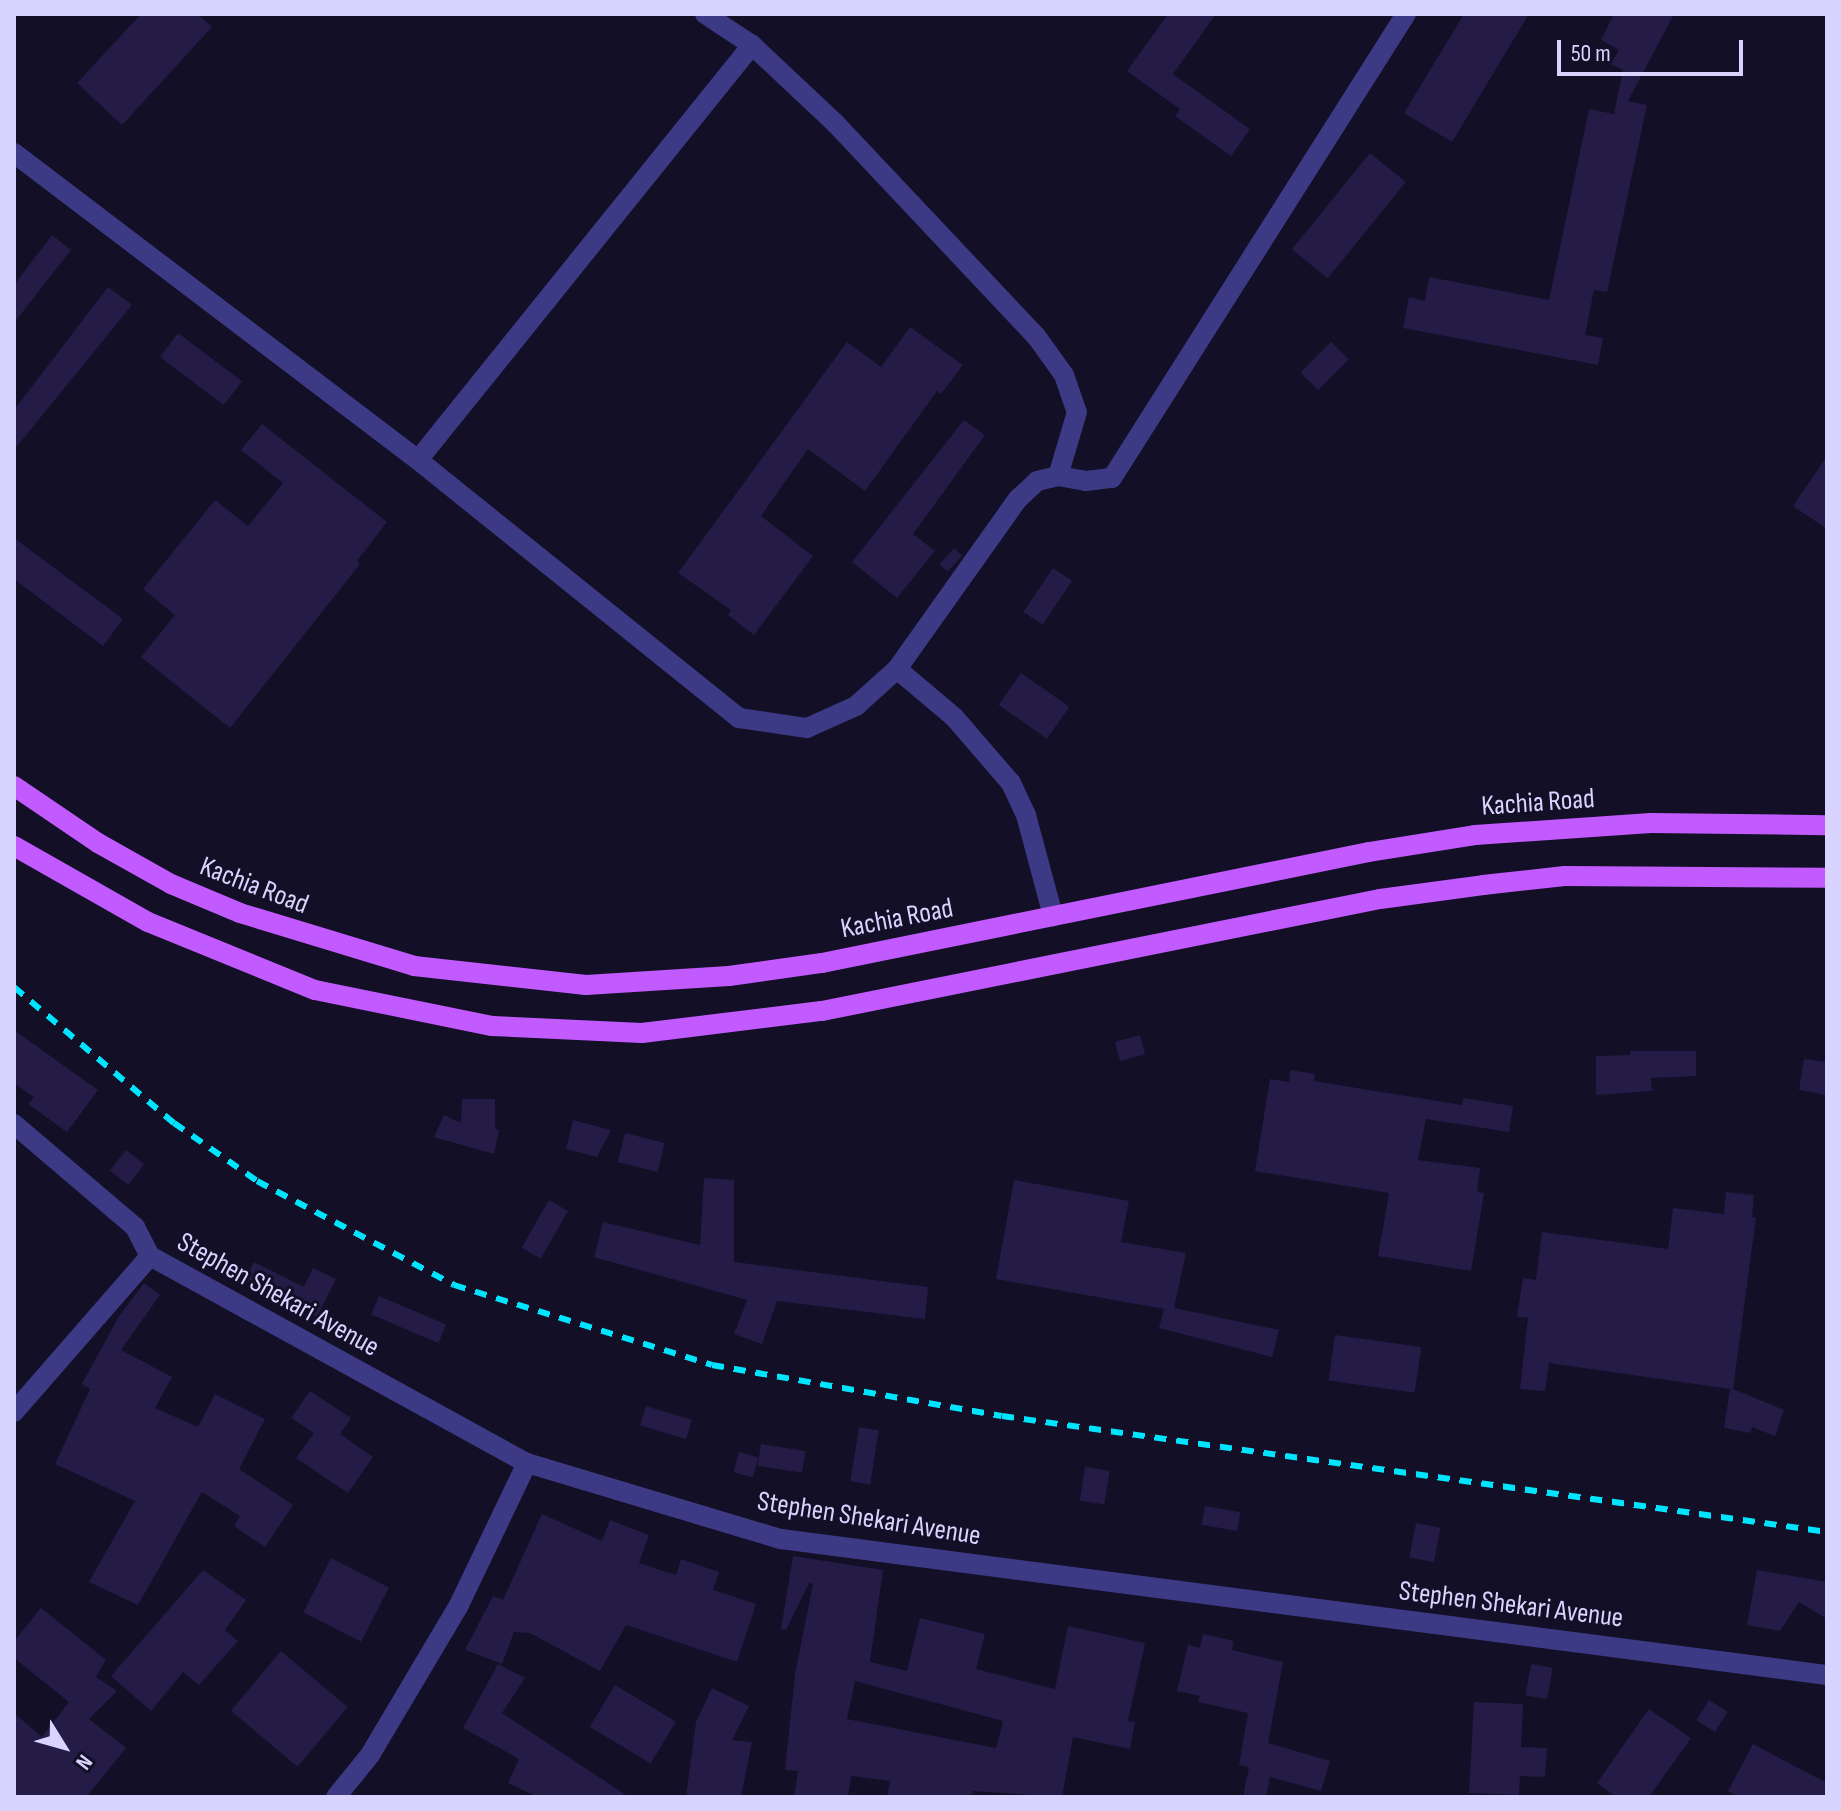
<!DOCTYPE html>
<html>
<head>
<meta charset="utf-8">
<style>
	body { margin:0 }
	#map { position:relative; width:1841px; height:1811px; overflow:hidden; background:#130f26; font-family:"Sofia Sans Condensed",sans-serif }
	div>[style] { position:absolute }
	.building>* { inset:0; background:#241b47; transform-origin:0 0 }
	.street>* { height:20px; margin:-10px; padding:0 10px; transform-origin:10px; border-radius:10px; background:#3d3a85 }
	.primary>* { height:20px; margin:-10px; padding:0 10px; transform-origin:10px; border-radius:10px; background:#c25bff }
	.rail>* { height:6px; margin-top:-3px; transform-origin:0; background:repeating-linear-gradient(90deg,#00e5ff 0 12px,transparent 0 22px) }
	span { translate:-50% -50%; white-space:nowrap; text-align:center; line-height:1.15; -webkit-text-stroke:6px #130f26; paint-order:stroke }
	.street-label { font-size:28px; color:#d9d4ff }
	.frame { position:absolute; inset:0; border:16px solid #d9d4ff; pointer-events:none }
	.north { position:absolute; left:24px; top:1707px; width:80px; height:80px; -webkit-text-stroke:6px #130f26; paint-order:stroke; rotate:127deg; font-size:22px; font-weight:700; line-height:32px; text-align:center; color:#d9d4ff }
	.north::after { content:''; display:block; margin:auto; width:28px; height:36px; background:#d9d4ff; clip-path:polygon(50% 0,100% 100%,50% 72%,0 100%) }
	.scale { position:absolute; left:1557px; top:40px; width:186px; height:36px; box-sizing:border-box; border:4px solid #d9d4ff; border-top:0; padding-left:10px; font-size:24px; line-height:28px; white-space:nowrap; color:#d9d4ff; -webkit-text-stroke:6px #130f26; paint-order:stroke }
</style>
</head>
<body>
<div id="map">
	<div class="building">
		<i style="clip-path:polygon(141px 14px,198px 14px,212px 27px,122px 125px,77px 83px)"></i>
		<i style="clip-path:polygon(1168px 14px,1216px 14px,1173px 74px,1250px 129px,1231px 156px,1175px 116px,1180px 109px,1127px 71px)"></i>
		<i style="clip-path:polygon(1464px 14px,1529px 14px,1452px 142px,1404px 113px)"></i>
		<i style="clip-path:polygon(1614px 14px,1674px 14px,1628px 101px,1647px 105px,1607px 292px,1594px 290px,1585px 335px,1603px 338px,1598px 365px,1403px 328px,1409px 297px,1425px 301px,1429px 277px,1549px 300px,1589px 109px,1614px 114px,1623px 70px,1611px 64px,1619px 50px,1601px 40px)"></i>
		<i style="left:1370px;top:153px;width:46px;height:124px;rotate:39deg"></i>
		<i style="clip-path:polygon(52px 235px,71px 250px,14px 323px,14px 285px)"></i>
		<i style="clip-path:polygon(108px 287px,132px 305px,14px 450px,14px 410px)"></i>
		<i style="clip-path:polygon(910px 327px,963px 365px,941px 394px,937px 391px,865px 491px,808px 449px,761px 516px,813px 556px,754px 635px,728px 615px,731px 610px,678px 573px,847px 342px,881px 367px)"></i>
		<i style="left:178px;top:333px;width:80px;height:30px;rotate:37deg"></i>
		<i style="left:1331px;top:342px;width:25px;height:43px;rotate:45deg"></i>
		<i style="clip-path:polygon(964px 420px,985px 435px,913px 534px,935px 551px,897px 598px,852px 562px)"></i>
		<i style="clip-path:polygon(262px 424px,387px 522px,357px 561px,360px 564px,230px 728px,141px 657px,175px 615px,143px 589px,215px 500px,248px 526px,283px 483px,241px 450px)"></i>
		<i style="clip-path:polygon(1827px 456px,1827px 529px,1793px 506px)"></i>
		<i style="clip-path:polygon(14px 538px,123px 619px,103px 646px,14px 579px)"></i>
		<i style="left:954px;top:548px;width:11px;height:22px;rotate:41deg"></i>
		<i style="left:1053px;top:568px;width:23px;height:53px;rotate:34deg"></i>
		<i style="left:1021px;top:673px;width:59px;height:39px;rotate:35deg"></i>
		<i style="clip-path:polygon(14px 1030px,98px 1090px,67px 1132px,28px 1104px,34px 1097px,14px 1083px)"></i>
		<i style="left:1140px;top:1035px;width:20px;height:26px;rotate:75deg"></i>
		<i style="clip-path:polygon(1630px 1051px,1696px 1051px,1696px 1076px,1651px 1078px,1652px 1091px,1596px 1095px,1596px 1056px,1630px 1055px)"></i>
		<i style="clip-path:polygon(1804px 1059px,1827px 1062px,1827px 1095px,1799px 1090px)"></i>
		<i style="clip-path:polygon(1290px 1070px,1315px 1074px,1314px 1081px,1462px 1105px,1463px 1098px,1513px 1106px,1509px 1132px,1426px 1119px,1418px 1160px,1480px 1168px,1477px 1192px,1484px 1193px,1471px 1271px,1378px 1256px,1389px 1193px,1255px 1171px,1270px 1079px,1289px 1082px)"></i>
		<i style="clip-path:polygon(462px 1099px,495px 1099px,495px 1129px,499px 1130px,494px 1154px,434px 1137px,444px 1115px,461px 1123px)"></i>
		<i style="clip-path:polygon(573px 1120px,611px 1130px,597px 1157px,566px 1149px)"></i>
		<i style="left:625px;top:1133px;width:41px;height:30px;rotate:14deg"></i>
		<i style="left:126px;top:1150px;width:23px;height:26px;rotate:38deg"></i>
		<i style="clip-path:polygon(704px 1178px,734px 1180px,734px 1262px,928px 1287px,925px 1319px,777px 1301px,762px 1344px,734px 1334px,747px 1300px,594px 1257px,603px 1222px,700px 1245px)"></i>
		<i style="clip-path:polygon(1014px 1180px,1129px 1201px,1121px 1242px,1186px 1253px,1174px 1308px,1279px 1330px,1272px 1357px,1159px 1328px,1164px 1309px,996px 1279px)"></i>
		<i style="clip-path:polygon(1726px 1192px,1754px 1195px,1752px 1217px,1756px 1218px,1733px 1389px,1784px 1410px,1775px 1436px,1752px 1427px,1751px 1433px,1724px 1428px,1730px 1389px,1549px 1363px,1545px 1391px,1520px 1389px,1528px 1318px,1517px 1317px,1523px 1278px,1536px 1280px,1542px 1232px,1668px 1249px,1673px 1208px,1724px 1214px)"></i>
		<i style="left:549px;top:1200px;width:22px;height:55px;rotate:30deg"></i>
		<i style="clip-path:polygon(254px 1262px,304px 1287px,313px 1268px,336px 1279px,317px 1317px,245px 1280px)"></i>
		<i style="clip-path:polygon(144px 1283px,160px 1295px,121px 1350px,172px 1377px,155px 1408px,198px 1427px,215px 1394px,265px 1419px,239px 1469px,293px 1505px,265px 1547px,234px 1526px,240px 1516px,202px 1492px,138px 1605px,89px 1582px,135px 1501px,55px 1464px,90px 1389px,82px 1384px,119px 1316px)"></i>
		<i style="left:379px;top:1296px;width:73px;height:20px;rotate:23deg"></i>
		<i style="left:1335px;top:1335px;width:87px;height:46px;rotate:8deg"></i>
		<i style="clip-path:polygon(310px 1391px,351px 1418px,340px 1434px,373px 1457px,348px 1493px,296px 1458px,314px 1433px,291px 1418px)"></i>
		<i style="left:646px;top:1406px;width:48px;height:20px;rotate:17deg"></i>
		<i style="left:859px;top:1427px;width:20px;height:55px;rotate:9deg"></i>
		<i style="left:761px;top:1444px;width:45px;height:22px;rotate:9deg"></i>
		<i style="left:739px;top:1452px;width:20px;height:21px;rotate:15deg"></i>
		<i style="left:1085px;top:1467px;width:25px;height:34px;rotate:9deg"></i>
		<i style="left:1205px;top:1506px;width:36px;height:19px;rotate:10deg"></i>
		<i style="clip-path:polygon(542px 1514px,602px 1541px,610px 1520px,649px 1535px,639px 1563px,676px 1575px,681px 1559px,719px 1572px,713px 1590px,756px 1604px,737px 1662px,626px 1625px,600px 1671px,530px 1633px,514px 1632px,502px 1664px,465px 1650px,493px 1596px,503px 1600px)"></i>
		<i style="left:1416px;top:1523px;width:25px;height:35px;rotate:11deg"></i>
		<i style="clip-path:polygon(evenodd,793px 1556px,883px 1570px,870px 1662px,907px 1671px,920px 1618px,985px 1634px,976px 1669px,1055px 1689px,1068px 1626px,1145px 1643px,1128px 1721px,1135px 1722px,1130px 1749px,1073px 1737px,1062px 1797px,973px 1791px,972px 1797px,887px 1797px,890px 1781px,851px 1776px,848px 1797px,794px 1797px,798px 1771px,785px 1770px,795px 1674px,813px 1584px,809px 1583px,786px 1630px,781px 1629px,793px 1556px,855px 1681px,1003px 1721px,996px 1748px,847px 1719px,855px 1681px)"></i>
		<i style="left:331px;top:1558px;width:65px;height:61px;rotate:27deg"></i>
		<i style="clip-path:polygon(203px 1570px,246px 1600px,225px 1630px,238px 1641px,199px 1685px,183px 1672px,151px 1711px,111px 1676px)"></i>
		<i style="clip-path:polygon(1757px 1570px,1827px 1582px,1827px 1619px,1799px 1602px,1780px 1631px,1747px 1625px)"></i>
		<i style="clip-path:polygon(41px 1608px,106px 1660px,96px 1677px,117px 1691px,89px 1719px,126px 1748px,86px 1797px,14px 1797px,14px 1713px,42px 1737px,69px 1702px,14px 1658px,14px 1641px)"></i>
		<i style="clip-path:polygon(1203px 1634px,1234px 1641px,1232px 1650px,1283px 1662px,1268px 1743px,1330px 1761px,1321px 1791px,1270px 1777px,1266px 1797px,1243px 1797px,1249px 1767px,1239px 1765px,1248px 1713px,1198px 1702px,1200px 1696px,1177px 1691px,1188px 1645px,1200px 1648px)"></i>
		<i style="left:281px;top:1651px;width:87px;height:78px;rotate:40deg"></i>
		<i style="clip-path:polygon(498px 1664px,525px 1678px,502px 1713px,629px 1797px,538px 1797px,508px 1783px,519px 1759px,463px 1728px)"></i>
		<i style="left:1531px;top:1664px;width:22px;height:32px;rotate:10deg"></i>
		<i style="left:615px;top:1685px;width:71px;height:49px;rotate:31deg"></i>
		<i style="clip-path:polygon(712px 1688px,749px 1706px,732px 1740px,752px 1742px,741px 1797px,686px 1797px,696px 1722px)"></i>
		<i style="left:1709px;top:1700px;width:22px;height:24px;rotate:32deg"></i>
		<i style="clip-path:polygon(1474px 1702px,1523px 1704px,1521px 1747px,1547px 1748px,1545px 1777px,1520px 1776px,1519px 1795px,1469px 1793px)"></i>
		<i style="clip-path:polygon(1649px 1709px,1691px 1738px,1649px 1797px,1616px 1797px,1597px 1783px)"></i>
		<i style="clip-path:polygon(1753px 1744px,1827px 1783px,1827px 1797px,1738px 1797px,1728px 1791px)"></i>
	</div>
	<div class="street">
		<i style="left:705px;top:14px;width:56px;rotate:33.4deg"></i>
		<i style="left:752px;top:45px;width:115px;rotate:43.2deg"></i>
		<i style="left:836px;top:124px;width:291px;rotate:46.7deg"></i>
		<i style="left:1036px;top:336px;width:48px;rotate:54.3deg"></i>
		<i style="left:1064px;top:375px;width:39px;rotate:71deg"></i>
		<i style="left:1077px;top:412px;width:67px;rotate:106.5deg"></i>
		<i style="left:14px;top:153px;width:507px;rotate:37.23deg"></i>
		<i style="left:418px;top:460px;width:412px;rotate:38.8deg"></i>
		<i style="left:739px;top:718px;width:69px;rotate:8.4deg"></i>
		<i style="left:807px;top:728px;width:54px;rotate:-24.2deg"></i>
		<i style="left:856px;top:706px;width:55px;rotate:-42.1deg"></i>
		<i style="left:897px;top:669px;width:209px;rotate:-54.6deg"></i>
		<i style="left:1018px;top:499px;width:26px;rotate:-43deg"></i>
		<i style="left:1037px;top:481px;width:22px;rotate:-13deg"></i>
		<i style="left:1058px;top:476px;width:28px;rotate:10deg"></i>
		<i style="left:1086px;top:481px;width:26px;rotate:-7deg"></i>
		<i style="left:1112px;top:478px;width:549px;rotate:-57.64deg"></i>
		<i style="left:418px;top:460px;width:533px;rotate:-51.17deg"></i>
		<i style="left:897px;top:669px;width:75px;rotate:40.1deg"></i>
		<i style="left:954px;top:717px;width:87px;rotate:49.2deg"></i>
		<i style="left:1011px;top:783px;width:35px;rotate:65deg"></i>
		<i style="left:1026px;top:815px;width:105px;rotate:75deg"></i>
		<i style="left:14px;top:1124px;width:159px;rotate:40.4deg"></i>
		<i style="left:135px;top:1227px;width:33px;rotate:63deg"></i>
		<i style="left:150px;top:1256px;width:430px;rotate:28.8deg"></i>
		<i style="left:527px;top:1463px;width:265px;rotate:16.7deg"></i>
		<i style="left:781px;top:1539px;width:1055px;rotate:7.41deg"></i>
		<i style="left:14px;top:1412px;width:207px;rotate:-48.9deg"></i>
		<i style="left:336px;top:1797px;width:54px;rotate:-51deg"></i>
		<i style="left:370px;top:1755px;width:172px;rotate:-59.3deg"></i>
		<i style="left:458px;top:1607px;width:160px;rotate:-64.4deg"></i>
	</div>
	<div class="primary">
		<i style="left:14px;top:786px;width:102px;rotate:34.2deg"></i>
		<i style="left:98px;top:843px;width:84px;rotate:29.3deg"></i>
		<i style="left:171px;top:884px;width:75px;rotate:22.8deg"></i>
		<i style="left:240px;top:913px;width:182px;rotate:16.9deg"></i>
		<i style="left:414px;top:966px;width:173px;rotate:6.3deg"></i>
		<i style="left:586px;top:985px;width:143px;rotate:-3.6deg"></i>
		<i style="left:729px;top:976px;width:94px;rotate:-8deg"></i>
		<i style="left:822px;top:963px;width:558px;rotate:-11.47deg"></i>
		<i style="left:1369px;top:852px;width:107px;rotate:-9.1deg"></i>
		<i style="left:1475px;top:835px;width:176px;rotate:-3.9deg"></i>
		<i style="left:1651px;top:823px;width:176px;rotate:0.7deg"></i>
		<i style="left:14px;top:846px;width:154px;rotate:29.6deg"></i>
		<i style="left:148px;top:922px;width:180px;rotate:22.2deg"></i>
		<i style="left:315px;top:990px;width:181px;rotate:11.5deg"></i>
		<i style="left:492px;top:1026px;width:150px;rotate:2.7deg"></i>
		<i style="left:642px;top:1033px;width:181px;rotate:-7deg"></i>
		<i style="left:822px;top:1011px;width:569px;rotate:-11.35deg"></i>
		<i style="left:1380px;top:899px;width:104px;rotate:-7.7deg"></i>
		<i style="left:1483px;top:885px;width:82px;rotate:-6.3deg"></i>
		<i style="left:1565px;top:876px;width:262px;rotate:0.4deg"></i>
	</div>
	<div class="rail">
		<i style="left:14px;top:987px;width:210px;rotate:40.4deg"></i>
		<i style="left:174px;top:1123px;width:101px;rotate:34.9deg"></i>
		<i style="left:257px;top:1181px;width:223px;rotate:27.8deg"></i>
		<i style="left:454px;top:1285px;width:270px;rotate:17.2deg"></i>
		<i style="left:712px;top:1365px;width:294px;rotate:10deg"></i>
		<i style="left:1002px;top:1416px;width:833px;rotate:8deg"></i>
	</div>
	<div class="street-label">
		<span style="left:1538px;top:803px;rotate:-4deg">Kachia Road</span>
		<span style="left:254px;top:886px;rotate:21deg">Kachia Road</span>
		<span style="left:897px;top:919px;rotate:-11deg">Kachia Road</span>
		<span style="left:278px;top:1295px;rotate:29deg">Stephen Shekari Avenue</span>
		<span style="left:869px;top:1519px;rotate:9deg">Stephen Shekari Avenue</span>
		<span style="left:1511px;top:1605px;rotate:7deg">Stephen Shekari Avenue</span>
	</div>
	<div class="frame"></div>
	<div class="north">N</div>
	<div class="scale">50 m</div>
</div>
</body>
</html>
